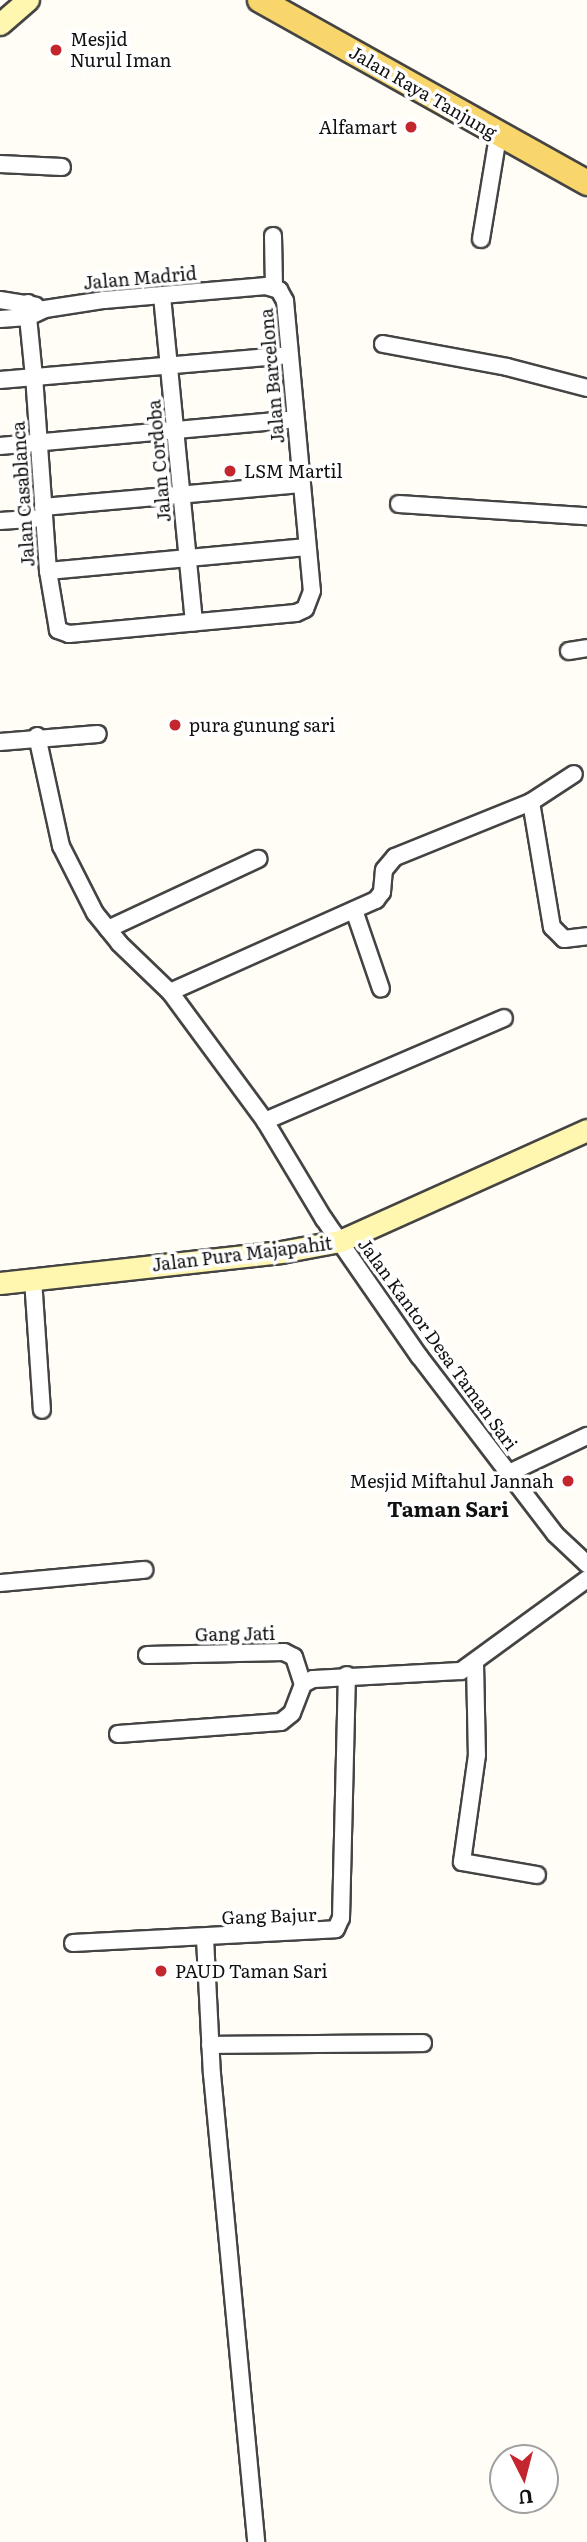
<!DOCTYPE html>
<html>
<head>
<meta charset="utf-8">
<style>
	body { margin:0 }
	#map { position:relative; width:587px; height:2542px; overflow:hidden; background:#fffdf5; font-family:Literata,serif }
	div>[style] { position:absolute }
	.roads { filter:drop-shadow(2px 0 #444) drop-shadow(-2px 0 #444) drop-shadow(0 2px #444) drop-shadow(0 -2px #444) }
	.street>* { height:16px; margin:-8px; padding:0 8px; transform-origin:8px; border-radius:8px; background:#fff }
	.secondary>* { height:21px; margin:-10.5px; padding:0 10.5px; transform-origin:10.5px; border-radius:10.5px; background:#fff6b0 }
	.primary>* { height:24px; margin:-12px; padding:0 12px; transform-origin:12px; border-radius:12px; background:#f9d66b }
	.dots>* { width:19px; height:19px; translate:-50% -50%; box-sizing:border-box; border:4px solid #fff; border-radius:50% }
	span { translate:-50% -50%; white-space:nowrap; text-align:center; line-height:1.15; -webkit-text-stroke:7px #fff; paint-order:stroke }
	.poi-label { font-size:18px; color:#111 }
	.left { translate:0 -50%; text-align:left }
	.right { translate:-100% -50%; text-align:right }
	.street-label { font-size:18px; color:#111 }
	.quarter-label { font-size:21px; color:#111; font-weight:700 }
	.north { position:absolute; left:489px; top:2444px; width:70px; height:70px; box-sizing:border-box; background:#fff; border:2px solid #a0a0a0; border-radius:50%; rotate:174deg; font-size:19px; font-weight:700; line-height:28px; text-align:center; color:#111 }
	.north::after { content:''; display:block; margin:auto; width:24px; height:32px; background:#c4262e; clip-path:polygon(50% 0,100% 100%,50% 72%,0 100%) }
</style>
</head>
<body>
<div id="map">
	<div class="roads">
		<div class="street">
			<i style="left:0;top:164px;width:62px;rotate:2.8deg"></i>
			<i style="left:273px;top:236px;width:51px;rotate:88.9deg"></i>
			<i style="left:481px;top:239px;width:104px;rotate:-80.6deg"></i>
			<i style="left:162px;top:296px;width:328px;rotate:84.4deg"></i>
			<i style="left:0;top:300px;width:36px;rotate:9deg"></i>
			<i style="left:0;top:319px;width:28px;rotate:-4deg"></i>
			<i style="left:28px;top:317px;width:19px;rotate:-25deg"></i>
			<i style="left:45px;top:309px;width:60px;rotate:-8.7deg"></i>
			<i style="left:104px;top:300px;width:163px;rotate:-4.9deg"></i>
			<i style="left:266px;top:286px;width:14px;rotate:17deg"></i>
			<i style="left:279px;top:290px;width:13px;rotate:61deg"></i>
			<i style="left:285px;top:301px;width:291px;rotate:84.7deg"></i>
			<i style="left:312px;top:591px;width:19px;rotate:111deg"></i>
			<i style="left:305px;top:609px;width:10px;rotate:156deg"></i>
			<i style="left:296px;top:613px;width:228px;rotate:174.7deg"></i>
			<i style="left:69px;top:634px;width:12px;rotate:-160deg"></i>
			<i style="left:58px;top:630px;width:60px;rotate:-99.6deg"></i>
			<i style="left:48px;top:571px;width:195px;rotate:-94.1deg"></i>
			<i style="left:34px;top:377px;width:60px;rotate:-95.7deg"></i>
			<i style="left:28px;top:317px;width:14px;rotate:-90deg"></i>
			<i style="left:383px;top:344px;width:126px;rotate:10.5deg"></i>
			<i style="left:507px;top:367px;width:83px;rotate:14.7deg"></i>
			<i style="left:0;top:380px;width:291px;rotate:-4.9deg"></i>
			<i style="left:0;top:446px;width:296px;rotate:-5.2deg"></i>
			<i style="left:399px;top:504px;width:188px;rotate:3.7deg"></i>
			<i style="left:43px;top:507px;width:259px;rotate:-5.1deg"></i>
			<i style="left:0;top:521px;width:44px;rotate:-3.9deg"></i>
			<i style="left:48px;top:571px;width:260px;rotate:-5.3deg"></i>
			<i style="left:569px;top:651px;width:18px;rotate:-9deg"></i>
			<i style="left:37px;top:736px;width:113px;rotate:77.7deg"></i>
			<i style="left:61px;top:846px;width:75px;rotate:63.1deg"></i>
			<i style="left:95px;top:913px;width:38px;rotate:51deg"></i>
			<i style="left:119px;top:943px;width:71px;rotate:43.9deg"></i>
			<i style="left:170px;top:992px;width:160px;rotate:53.6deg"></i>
			<i style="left:265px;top:1121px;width:114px;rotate:59deg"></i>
			<i style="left:324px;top:1219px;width:167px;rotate:55.3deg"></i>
			<i style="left:419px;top:1356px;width:224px;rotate:52.6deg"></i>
			<i style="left:555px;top:1534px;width:44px;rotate:43.2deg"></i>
			<i style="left:0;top:742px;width:98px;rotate:-4.7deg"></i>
			<i style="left:531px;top:802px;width:127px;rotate:80.5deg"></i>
			<i style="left:552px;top:927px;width:17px;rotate:45deg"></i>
			<i style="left:564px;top:939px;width:23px;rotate:-7deg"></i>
			<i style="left:354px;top:910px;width:83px;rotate:71.1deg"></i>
			<i style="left:108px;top:929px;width:166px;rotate:-25deg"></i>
			<i style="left:170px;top:992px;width:226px;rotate:-24.1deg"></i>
			<i style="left:376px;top:900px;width:10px;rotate:-53deg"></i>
			<i style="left:382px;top:892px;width:22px;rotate:-85deg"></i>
			<i style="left:384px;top:870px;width:17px;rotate:-50deg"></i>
			<i style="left:395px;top:857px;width:147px;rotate:-22deg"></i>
			<i style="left:531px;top:802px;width:51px;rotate:-33.1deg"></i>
			<i style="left:265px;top:1121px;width:260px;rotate:-23.3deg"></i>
			<i style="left:33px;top:1279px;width:131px;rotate:86.1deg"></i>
			<i style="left:507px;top:1474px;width:89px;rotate:-25.4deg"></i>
			<i style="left:0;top:1583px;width:145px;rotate:-5.2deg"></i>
			<i style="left:147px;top:1655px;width:137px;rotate:-1.3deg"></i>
			<i style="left:284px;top:1652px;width:11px;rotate:27deg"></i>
			<i style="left:294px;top:1657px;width:28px;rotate:72deg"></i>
			<i style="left:475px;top:1663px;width:92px;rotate:88.8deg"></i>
			<i style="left:477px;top:1755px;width:108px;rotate:98deg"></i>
			<i style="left:462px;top:1862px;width:76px;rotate:9.8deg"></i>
			<i style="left:118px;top:1734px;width:163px;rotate:-4.2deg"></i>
			<i style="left:281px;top:1722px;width:14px;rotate:-39deg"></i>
			<i style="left:292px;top:1713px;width:31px;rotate:-69deg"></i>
			<i style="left:303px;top:1684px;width:11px;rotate:-27deg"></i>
			<i style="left:313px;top:1679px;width:148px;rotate:-3.1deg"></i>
			<i style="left:461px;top:1671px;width:156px;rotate:-36.1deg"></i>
			<i style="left:205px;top:1938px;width:136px;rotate:87.1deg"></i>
			<i style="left:212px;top:2074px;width:470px;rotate:84.6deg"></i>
			<i style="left:73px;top:1943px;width:263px;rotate:-3deg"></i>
			<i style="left:336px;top:1929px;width:12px;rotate:-66deg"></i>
			<i style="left:341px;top:1918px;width:243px;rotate:-88.6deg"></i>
			<i style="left:210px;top:2045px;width:213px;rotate:-0.5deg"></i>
		</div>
		<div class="secondary">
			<i style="left:0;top:24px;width:37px;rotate:-41deg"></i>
			<i style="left:0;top:1283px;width:283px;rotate:-6.3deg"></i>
			<i style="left:281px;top:1252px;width:60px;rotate:-10.6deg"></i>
			<i style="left:340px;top:1241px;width:271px;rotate:-24.2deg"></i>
		</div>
		<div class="primary">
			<i style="left:260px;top:0;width:375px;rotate:29.2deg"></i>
		</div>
	</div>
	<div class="dots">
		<i style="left:56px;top:50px;background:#c4262e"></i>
		<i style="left:411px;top:127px;background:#c4262e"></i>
		<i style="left:230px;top:471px;background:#c4262e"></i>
		<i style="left:175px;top:725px;background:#c4262e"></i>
		<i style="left:568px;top:1481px;background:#c4262e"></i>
		<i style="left:161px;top:1971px;background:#c4262e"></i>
	</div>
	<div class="poi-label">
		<span class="left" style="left:70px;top:50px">Mesjid<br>Nurul Iman</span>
		<span class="right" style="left:397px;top:127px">Alfamart</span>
		<span class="left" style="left:244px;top:471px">LSM Martil</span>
		<span class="left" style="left:189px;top:725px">pura gunung sari</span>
		<span class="right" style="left:554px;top:1481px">Mesjid Miftahul Jannah</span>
		<span class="left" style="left:175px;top:1971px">PAUD Taman Sari</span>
	</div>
	<div class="street-label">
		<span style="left:423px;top:92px;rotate:30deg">Jalan Raya Tanjung</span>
		<span style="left:140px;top:278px;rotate:-5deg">Jalan Madrid</span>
		<span style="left:272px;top:376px;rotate:-95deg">Jalan Barcelona</span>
		<span style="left:159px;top:461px;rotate:-95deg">Jalan Cordoba</span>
		<span style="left:23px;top:494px;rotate:-94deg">Jalan Casablanca</span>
		<span style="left:242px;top:1254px;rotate:-7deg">Jalan Pura Majapahit</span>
		<span style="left:438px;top:1344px;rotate:54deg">Jalan Kantor Desa Taman Sari</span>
		<span style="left:235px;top:1634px;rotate:-1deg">Gang Jati</span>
		<span style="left:269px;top:1916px;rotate:-2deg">Gang Bajur</span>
	</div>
	<div class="quarter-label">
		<span style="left:448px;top:1508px">Taman Sari</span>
	</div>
	<div class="north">U</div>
</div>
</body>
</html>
